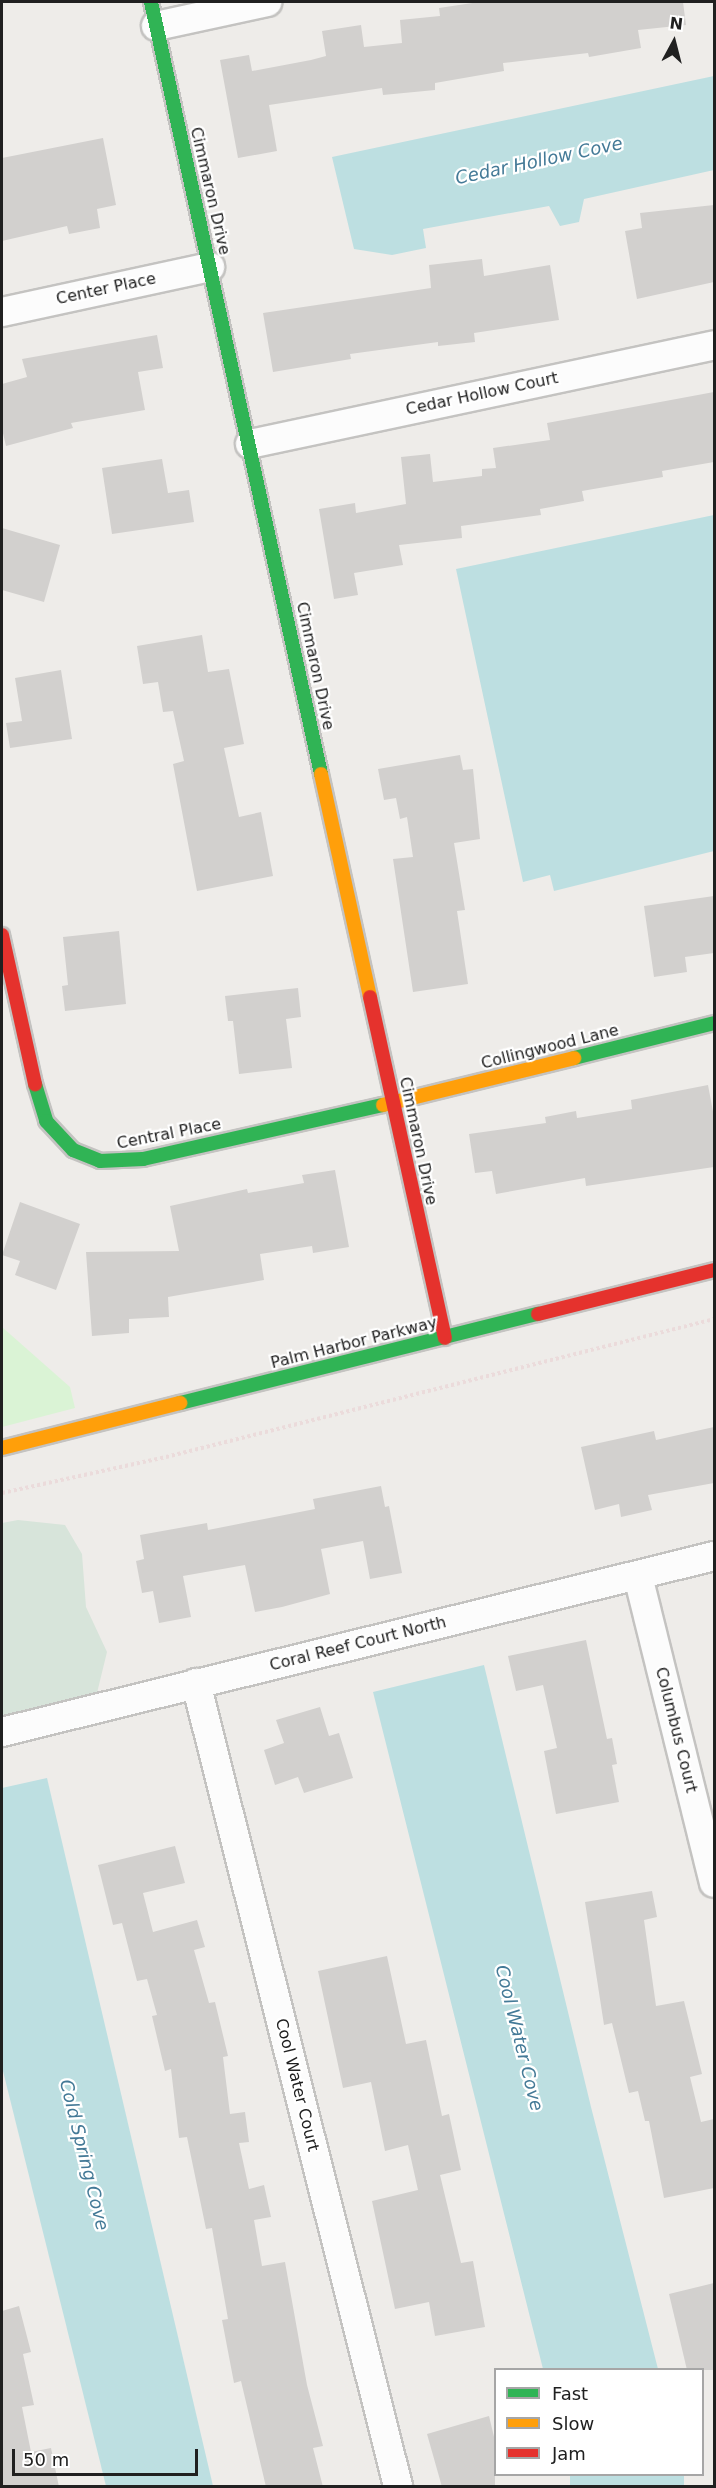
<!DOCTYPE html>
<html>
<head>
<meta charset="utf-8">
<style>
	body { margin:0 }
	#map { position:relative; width:716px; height:2488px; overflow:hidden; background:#eeece9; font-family:"DejaVu Sans",sans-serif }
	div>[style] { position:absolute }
	.wetland>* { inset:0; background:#d7e4da }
	.park>* { inset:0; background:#daf3d5 }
	.water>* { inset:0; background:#bddfe1; transform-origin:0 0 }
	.building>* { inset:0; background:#d2d0ce }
	.path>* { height:4px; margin-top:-2px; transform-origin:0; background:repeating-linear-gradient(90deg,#ebdbdb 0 3px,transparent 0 6px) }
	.roads { filter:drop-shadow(2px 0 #c4c3c1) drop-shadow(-2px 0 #c4c3c1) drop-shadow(0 2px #c4c3c1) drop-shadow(0 -2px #c4c3c1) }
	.street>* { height:28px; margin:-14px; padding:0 14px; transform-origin:14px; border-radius:14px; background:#fcfcfc }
	.fast>* { height:14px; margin:-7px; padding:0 7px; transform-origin:7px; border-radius:7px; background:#30b455 }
	.slow>* { height:14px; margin:-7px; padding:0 7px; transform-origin:7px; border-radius:7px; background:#ff9f0a }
	.jam>* { height:14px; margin:-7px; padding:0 7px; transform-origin:7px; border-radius:7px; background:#e5322d }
	span { translate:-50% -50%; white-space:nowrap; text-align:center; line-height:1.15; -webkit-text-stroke:4.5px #fff; paint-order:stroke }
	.street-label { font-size:16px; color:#202020 }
	.water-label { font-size:18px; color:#447a97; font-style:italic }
	.frame { position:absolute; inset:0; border:3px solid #202020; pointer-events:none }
	.legend { position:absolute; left:494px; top:2368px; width:210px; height:108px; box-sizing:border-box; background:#fff; border:2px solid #a6a6a6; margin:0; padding:8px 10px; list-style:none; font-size:18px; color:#202020 }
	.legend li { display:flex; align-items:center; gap:12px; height:30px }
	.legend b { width:30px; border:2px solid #a6a6a6 }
	.north { position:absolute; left:644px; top:12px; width:60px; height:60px; -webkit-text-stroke:4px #fff; paint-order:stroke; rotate:7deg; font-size:16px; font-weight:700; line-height:24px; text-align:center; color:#202020 }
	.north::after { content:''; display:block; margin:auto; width:21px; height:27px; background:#202020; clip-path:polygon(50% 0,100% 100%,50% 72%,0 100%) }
	.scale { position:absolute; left:12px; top:2449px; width:186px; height:27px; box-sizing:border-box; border:3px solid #202020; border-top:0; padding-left:8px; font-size:18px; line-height:21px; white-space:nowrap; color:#202020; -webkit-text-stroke:4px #fff; paint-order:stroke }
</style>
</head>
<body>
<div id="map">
	<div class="wetland">
		<i style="clip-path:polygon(18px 1520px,65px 1525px,82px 1554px,86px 1607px,107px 1652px,97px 1693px,2px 1719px,2px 1523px)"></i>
	</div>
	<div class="park">
		<i style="clip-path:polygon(2px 1327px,70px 1387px,75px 1408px,2px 1427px)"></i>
	</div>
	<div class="water">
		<i style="clip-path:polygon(714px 76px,714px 170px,584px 199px,579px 222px,560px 226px,549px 206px,423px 229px,426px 248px,392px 255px,354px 249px,332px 157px)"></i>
		<i style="clip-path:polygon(714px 515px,714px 851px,554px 891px,550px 875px,523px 882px,456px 569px)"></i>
		<i style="clip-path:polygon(484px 1665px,591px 2107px,658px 2369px,543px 2369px,373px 1692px)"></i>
		<i style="clip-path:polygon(47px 1778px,213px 2486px,106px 2486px,2px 2067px,2px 1788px)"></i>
		<i style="left:570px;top:2475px;width:114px;height:11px"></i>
	</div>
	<div class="building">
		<i style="clip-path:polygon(479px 2px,683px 2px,686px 25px,638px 30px,641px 48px,589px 57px,588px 53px,503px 63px,504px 71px,435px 83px,435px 90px,383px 95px,382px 88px,269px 105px,277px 151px,238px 158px,220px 60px,249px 55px,252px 71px,311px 60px,326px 56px,322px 31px,361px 25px,364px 47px,402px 43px,400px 20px,440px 16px,439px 8px)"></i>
		<i style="clip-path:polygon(103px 138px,116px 205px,97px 209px,100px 228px,69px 234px,67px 226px,2px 241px,2px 158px)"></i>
		<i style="clip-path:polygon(714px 205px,714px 282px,637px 299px,625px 231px,642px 228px,640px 213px)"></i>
		<i style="clip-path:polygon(482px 259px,484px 276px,550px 265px,559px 320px,474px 333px,475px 342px,438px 346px,438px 342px,350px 354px,351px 359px,273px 372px,263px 313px,431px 288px,429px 265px)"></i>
		<i style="clip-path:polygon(157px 335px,163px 368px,138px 372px,145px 410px,71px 423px,73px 428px,6px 446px,2px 429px,2px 384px,27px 377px,22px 359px)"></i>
		<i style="clip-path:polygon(714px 392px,714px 462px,662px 471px,663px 477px,582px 491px,584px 501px,540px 509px,541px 515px,461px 526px,462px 538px,399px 545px,403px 565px,354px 573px,358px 595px,334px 599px,319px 509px,355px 503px,356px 513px,406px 504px,401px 457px,430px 454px,433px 482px,482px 476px,482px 469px,496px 468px,493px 448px,550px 440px,547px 423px)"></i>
		<i style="clip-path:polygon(162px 459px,168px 493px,189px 490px,194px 522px,112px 534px,102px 468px)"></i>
		<i style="clip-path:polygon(2px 528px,60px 545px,44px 602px,2px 590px)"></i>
		<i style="clip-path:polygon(202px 635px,208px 672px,229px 669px,244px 744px,224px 748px,239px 817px,261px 812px,273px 876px,197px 891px,173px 764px,184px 761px,173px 711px,163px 712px,158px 682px,143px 684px,137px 646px)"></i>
		<i style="clip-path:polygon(61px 670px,72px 739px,10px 748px,6px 723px,22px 721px,15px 678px)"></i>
		<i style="clip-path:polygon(460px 755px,463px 770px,473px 769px,480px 839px,454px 843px,465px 910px,457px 911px,468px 984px,413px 992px,393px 859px,413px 857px,407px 817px,400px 819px,396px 798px,384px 800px,378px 769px)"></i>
		<i style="clip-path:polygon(714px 896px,714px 953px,685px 957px,687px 972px,654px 977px,644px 906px)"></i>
		<i style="clip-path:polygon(119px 931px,126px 1004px,65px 1011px,62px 986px,68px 985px,63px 937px)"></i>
		<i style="clip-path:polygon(298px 988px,301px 1017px,286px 1019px,292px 1068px,239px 1074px,233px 1021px,228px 1021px,225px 996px)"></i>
		<i style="clip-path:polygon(708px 1085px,714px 1117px,714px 1167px,586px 1186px,585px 1178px,496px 1194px,492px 1171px,475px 1173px,469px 1134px,546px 1123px,545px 1117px,576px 1111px,577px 1118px,632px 1109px,631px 1100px)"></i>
		<i style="clip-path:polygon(335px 1170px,349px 1247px,313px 1253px,312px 1246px,260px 1254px,264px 1280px,168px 1297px,169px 1317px,129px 1319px,129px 1333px,92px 1336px,86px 1252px,179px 1251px,170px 1206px,247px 1189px,248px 1193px,304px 1183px,302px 1175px)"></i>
		<i style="clip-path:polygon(20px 1202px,80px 1224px,56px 1290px,15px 1275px,20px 1261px,2px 1255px)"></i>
		<i style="clip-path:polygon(714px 1427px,714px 1483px,648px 1495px,652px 1510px,621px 1517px,619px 1504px,595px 1510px,581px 1447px,654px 1431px,656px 1440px)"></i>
		<i style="clip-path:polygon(381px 1486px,385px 1507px,389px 1506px,402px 1573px,370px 1579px,363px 1541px,321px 1549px,330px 1594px,282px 1607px,255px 1612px,245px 1565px,183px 1576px,191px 1617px,159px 1623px,153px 1591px,142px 1593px,136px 1561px,144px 1559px,140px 1535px,207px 1523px,208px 1530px,315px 1509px,313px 1499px)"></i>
		<i style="clip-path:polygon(586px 1640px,607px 1739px,612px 1738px,617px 1764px,612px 1765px,619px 1802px,556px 1814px,544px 1751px,557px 1748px,543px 1685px,516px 1691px,508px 1656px)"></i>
		<i style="clip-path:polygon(320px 1707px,329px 1736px,339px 1733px,353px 1778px,304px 1793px,298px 1777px,275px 1785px,264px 1750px,284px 1743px,276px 1720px)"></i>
		<i style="clip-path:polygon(175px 1846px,185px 1883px,143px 1893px,153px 1932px,197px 1920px,205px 1947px,194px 1950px,209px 2003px,215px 2002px,228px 2056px,223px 2057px,230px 2114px,245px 2112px,249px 2142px,239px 2143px,249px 2189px,264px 2185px,271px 2217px,254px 2220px,262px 2266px,285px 2262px,307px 2385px,323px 2446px,313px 2448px,323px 2487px,266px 2487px,241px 2381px,234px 2383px,222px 2320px,228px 2319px,212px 2228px,206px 2229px,187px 2137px,179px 2138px,171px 2069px,165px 2071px,152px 2016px,157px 2015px,147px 1979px,137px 1981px,122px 1923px,113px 1925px,98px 1865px)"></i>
		<i style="clip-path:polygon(652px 1891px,657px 1917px,644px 1920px,656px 2006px,684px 2001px,702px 2074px,690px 2077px,701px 2122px,714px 2119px,714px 2188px,664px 2198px,649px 2121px,645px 2121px,638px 2091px,629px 2093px,612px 2023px,604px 2025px,585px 1902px)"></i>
		<i style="clip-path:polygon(387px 1956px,406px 2044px,426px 2040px,442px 2116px,449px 2114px,461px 2170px,440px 2175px,461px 2263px,473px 2261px,485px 2327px,435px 2336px,429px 2302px,395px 2309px,372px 2201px,418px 2190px,408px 2145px,385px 2151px,371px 2082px,343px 2088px,318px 1971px)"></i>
		<i style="clip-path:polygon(714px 2283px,714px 2370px,687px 2370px,669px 2294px)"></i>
		<i style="clip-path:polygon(19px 2306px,31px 2352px,23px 2354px,34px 2405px,22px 2407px,31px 2452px,51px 2448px,59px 2487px,2px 2487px,2px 2311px)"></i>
		<i style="clip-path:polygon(489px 2416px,495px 2441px,495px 2487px,442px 2487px,427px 2434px)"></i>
	</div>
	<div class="path">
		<i style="left:2px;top:1493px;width:168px;rotate:-12.4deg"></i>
		<i style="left:166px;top:1457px;width:565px;rotate:-14.13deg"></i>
	</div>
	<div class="roads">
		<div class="street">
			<i style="left:156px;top:26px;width:114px;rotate:-12.2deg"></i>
			<i style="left:2px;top:312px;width:213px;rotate:-12.2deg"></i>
			<i style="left:250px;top:444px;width:474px;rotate:-12deg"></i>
			<i style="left:638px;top:1576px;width:316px;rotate:76.1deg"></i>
			<i style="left:196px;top:1683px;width:828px;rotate:75.88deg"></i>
			<i style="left:2px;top:1732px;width:733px;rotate:-13.88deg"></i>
		</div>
		<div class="fast">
			<i style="left:151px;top:2px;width:790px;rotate:77.58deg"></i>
			<i style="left:574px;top:1058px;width:144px;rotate:-14deg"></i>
			<i style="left:35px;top:1084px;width:39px;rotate:73deg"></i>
			<i style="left:46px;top:1121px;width:40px;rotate:47deg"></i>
			<i style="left:73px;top:1150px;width:29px;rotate:22deg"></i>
			<i style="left:100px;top:1161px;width:43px;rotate:-2.7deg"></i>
			<i style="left:143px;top:1159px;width:246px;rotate:-12.7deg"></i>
			<i style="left:180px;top:1403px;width:369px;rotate:-14deg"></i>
		</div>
		<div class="slow">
			<i style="left:321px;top:774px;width:228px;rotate:77.6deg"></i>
			<i style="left:383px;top:1105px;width:197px;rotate:-13.8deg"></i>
			<i style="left:2px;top:1448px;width:184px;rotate:-14.2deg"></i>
		</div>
		<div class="jam">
			<i style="left:2px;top:935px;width:153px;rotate:77.5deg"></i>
			<i style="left:370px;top:997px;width:349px;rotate:77.6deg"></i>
			<i style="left:538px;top:1314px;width:181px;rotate:-14deg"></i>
		</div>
	</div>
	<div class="street-label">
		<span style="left:210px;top:191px;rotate:77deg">Cimmaron Drive</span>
		<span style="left:106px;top:289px;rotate:-12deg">Center Place</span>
		<span style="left:482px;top:394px;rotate:-12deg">Cedar Hollow Court</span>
		<span style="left:315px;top:666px;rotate:78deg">Cimmaron Drive</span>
		<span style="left:550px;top:1047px;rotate:-14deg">Collingwood Lane</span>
		<span style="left:169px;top:1134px;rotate:-11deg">Central Place</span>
		<span style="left:418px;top:1141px;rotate:78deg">Cimmaron Drive</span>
		<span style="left:354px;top:1343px;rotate:-14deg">Palm Harbor Parkway</span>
		<span style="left:358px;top:1644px;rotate:-14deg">Coral Reef Court North</span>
		<span style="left:676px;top:1730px;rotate:76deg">Columbus Court</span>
		<span style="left:297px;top:2085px;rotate:76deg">Cool Water Court</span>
	</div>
	<div class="water-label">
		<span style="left:539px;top:161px;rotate:-12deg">Cedar Hollow Cove</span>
		<span style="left:519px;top:2038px;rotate:76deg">Cool Water Cove</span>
		<span style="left:84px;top:2155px;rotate:76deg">Cold Spring Cove</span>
	</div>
	<div class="frame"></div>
	<ul class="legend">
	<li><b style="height:8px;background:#30b455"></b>Fast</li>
	<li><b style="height:8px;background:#ff9f0a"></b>Slow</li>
	<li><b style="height:8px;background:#e5322d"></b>Jam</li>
	</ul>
	<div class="north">N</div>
	<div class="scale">50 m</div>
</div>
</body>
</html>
